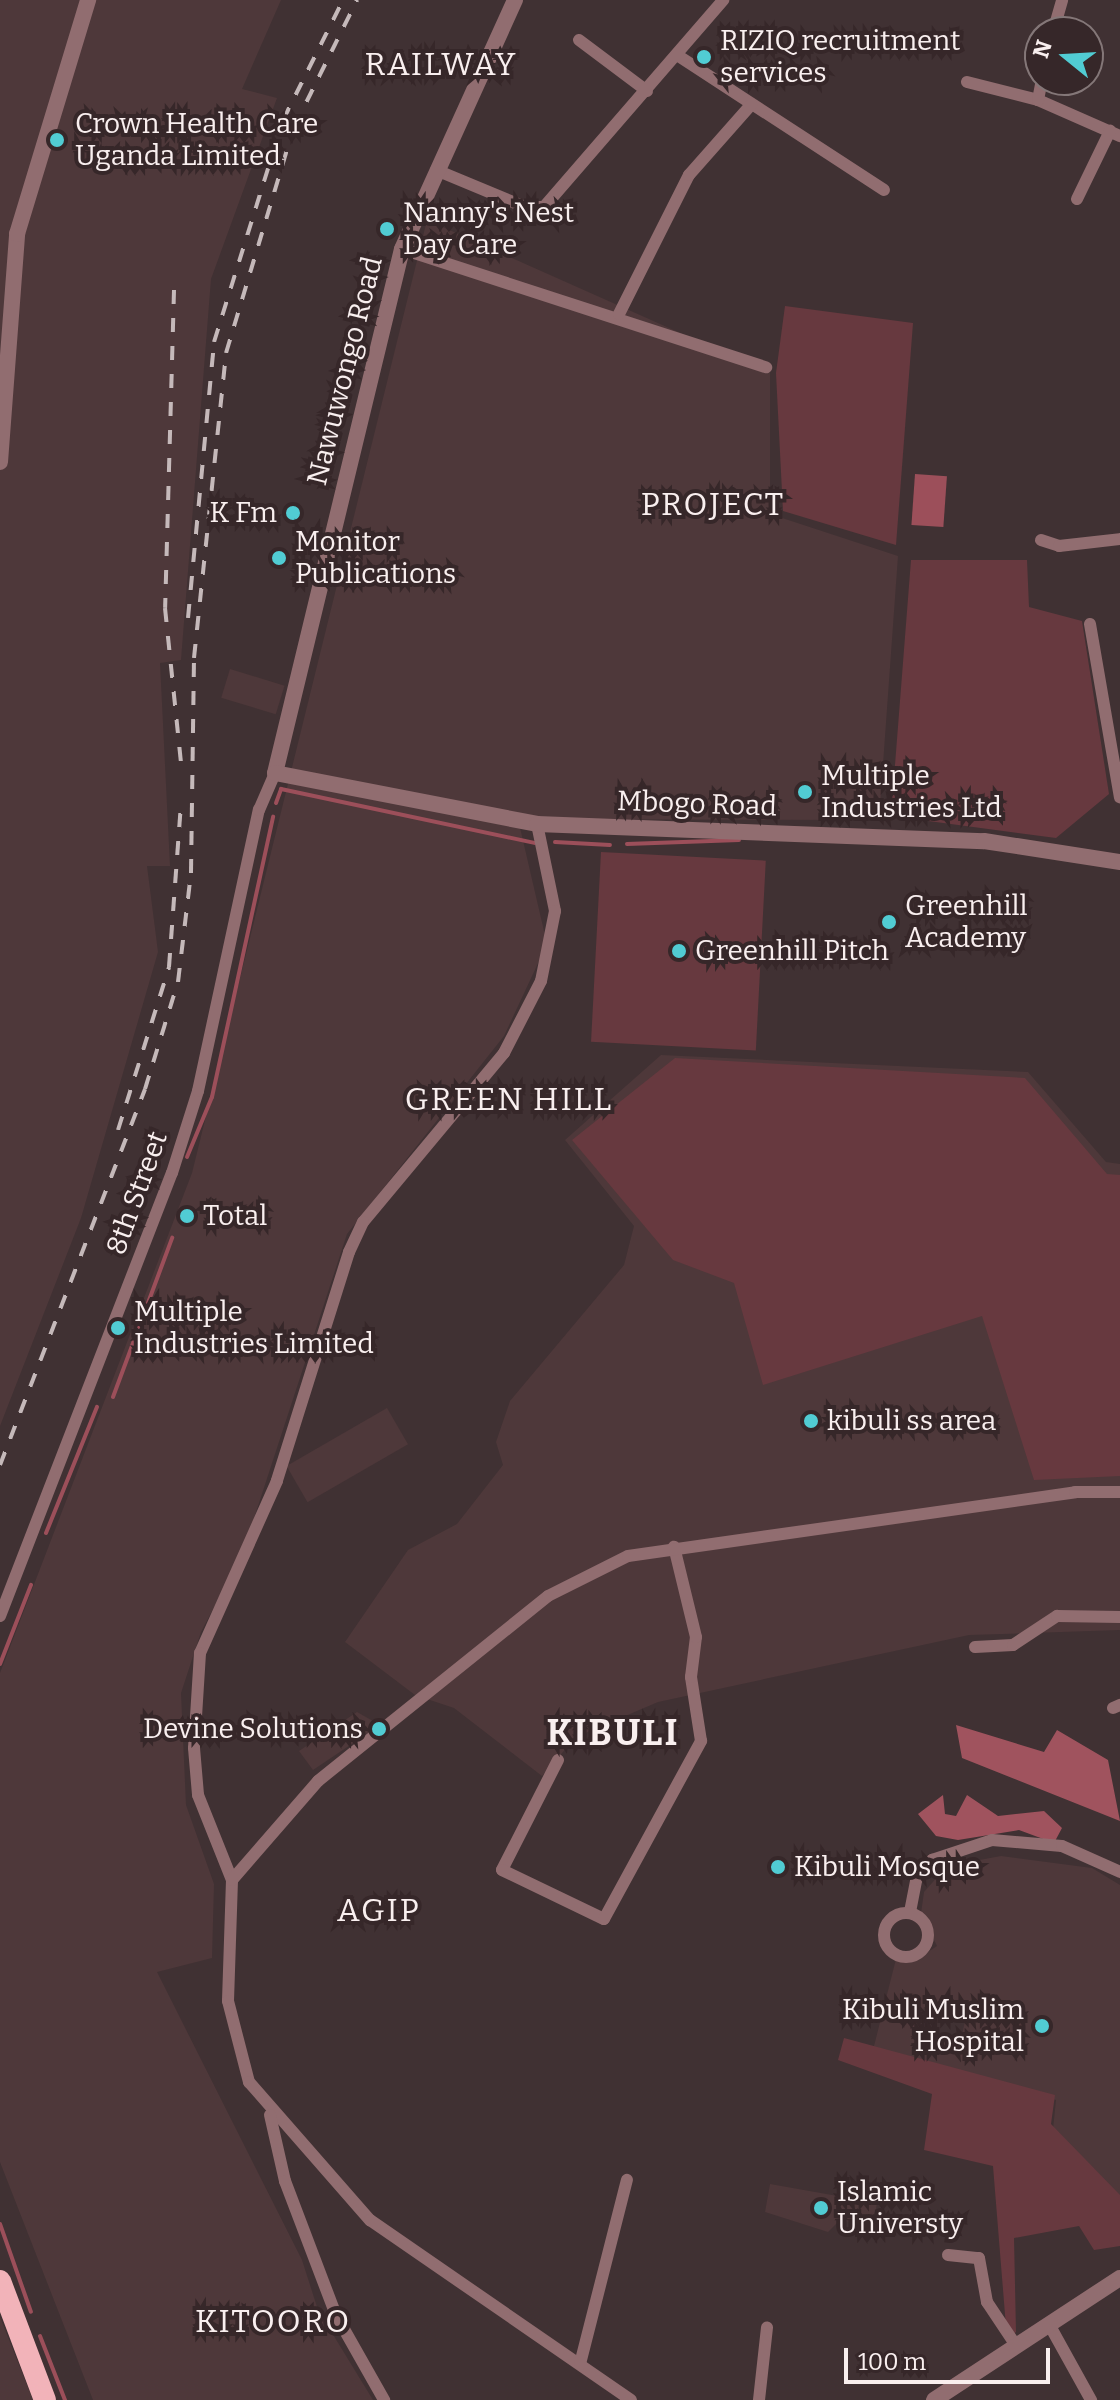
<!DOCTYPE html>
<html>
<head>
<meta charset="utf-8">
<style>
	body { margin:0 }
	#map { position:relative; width:1120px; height:2400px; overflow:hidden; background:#403133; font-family:Bitter,serif }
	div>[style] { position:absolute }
	.built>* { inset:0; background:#4e383a; transform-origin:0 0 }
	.green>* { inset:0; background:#67393f; transform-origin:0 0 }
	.forest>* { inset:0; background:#a0535e }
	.water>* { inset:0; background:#9c4f5a; transform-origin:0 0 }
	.stream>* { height:4px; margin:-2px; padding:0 2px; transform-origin:2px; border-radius:2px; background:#9c4f5a }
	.minor>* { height:12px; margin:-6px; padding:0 6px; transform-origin:6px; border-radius:6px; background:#916d70 }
	.minor>.ring { margin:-6px; padding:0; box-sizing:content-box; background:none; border:12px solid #916d70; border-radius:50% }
	.tertiary>* { height:16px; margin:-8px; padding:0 8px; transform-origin:8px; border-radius:8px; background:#916d70 }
	.trunk>* { height:22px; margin:-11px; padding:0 11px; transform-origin:11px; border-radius:11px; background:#f2b3b9 }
	.rail>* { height:4px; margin-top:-2px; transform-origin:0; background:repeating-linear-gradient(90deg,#c5b9ba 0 14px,transparent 0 28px) }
	.dots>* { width:22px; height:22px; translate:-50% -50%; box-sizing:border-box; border:4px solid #362729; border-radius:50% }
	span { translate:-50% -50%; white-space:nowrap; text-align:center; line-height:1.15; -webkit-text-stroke:8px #362729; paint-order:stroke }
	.poi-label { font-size:28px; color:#f9efef }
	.left { translate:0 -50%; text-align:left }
	.right { translate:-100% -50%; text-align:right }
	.street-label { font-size:28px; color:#f9efef }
	.quarter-label { font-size:32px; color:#f9efef; letter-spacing:2px }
	.district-label { font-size:36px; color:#f9efef; font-weight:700; letter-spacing:2px }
	.north { position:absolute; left:1024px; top:16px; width:80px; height:80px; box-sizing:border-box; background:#362729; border:2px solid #847778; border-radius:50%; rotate:288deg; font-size:22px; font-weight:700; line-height:32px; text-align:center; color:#f9efef }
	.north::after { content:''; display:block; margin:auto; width:28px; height:36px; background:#51ccd3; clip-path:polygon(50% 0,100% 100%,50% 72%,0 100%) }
	.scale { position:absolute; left:844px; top:2348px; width:206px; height:36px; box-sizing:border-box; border:4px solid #f9efef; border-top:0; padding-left:10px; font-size:24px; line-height:28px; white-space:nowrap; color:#f9efef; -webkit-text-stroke:6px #362729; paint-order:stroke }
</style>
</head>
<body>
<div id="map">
	<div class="built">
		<i style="clip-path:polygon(0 0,281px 0,242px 89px,277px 98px,211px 279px,181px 660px,160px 663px,170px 866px,147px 866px,158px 952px,81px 1218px,0 1426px)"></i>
		<i style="clip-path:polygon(427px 220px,770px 373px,770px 514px,898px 556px,879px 820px,518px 819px,547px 944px,504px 1036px,347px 1234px,243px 1552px,201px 1632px,181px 1693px,186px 1805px,214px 1884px,212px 1958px,157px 1972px,302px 2260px,318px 2310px,373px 2400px,93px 2400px,0 2162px,0 1673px,192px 1173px)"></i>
		<i style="left:230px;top:669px;width:57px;height:30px;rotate:17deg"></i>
		<i style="clip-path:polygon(661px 1055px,1028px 1072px,1106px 1162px,1120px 1164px,1120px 1630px,969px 1635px,658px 1702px,576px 1737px,542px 1776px,454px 1708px,415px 1695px,345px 1642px,408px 1550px,457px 1524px,503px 1465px,496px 1442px,510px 1401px,624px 1265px,634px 1226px,565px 1140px)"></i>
		<i style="left:387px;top:1408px;width:42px;height:116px;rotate:60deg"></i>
		<i style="clip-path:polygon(357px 1712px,380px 1725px,313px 1770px,299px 1751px)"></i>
		<i style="clip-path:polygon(evenodd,1001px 1856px,1092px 1868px,1120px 1885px,1120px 2198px,1053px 2129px,1056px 2100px,873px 2050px,896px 1959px,911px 1963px,937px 1946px,921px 1913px,924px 1892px,947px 1866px,1001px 1856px,924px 2007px,966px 2016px,960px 2045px,918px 2036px,924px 2007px)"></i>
		<i style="clip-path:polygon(770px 2184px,877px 2203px,873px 2226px,840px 2220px,828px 2232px,765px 2212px)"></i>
		<i style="clip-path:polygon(0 2317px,33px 2400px,0 2400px)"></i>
	</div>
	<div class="green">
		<i style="clip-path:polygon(785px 306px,913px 323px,896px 545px,783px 511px,776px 373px)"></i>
		<i style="clip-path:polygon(911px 560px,1027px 560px,1029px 607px,1082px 621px,1109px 794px,1056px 838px,891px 816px)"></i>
		<i style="left:601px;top:852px;width:165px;height:190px;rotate:3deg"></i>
		<i style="clip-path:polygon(675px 1058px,1025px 1078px,1107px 1174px,1120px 1175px,1120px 1476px,1034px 1480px,982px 1316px,763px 1385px,734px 1283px,673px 1260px,572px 1140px)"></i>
		<i style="clip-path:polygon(844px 2038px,1055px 2095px,1051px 2124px,1120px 2195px,1120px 2246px,1094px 2250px,1079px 2226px,1014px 2238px,1016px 2332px,1007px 2339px,993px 2166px,924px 2150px,932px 2094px,838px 2060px)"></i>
	</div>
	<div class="forest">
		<i style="clip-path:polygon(956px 1725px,1044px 1752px,1057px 1730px,1108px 1760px,1120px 1821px,962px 1758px)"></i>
		<i style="clip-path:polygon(943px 1795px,945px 1814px,956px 1816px,967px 1795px,998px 1816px,1044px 1811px,1062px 1828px,1054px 1843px,1019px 1830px,958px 1840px,936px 1836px,918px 1814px)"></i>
	</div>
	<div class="water">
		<i style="left:915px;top:474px;width:32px;height:51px;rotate:4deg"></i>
	</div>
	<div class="stream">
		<i style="left:276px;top:803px;width:15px;rotate:-70deg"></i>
		<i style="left:281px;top:789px;width:259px;rotate:12deg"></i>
		<i style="left:555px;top:842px;width:55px;rotate:3.1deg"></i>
		<i style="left:627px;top:844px;width:112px;rotate:-2deg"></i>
		<i style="left:187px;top:1157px;width:65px;rotate:-67.4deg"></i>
		<i style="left:212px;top:1097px;width:287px;rotate:-77.7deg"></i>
		<i style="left:139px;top:1301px;width:14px;rotate:30deg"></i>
		<i style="left:113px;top:1397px;width:170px;rotate:-69.6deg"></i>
		<i style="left:46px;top:1533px;width:136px;rotate:-68deg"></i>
		<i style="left:0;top:1664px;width:85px;rotate:-68.6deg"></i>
		<i style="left:0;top:2224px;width:93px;rotate:70.6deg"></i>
		<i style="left:40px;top:2336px;width:69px;rotate:68.7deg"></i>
	</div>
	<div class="minor">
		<i style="left:1053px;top:32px;width:33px;rotate:-74deg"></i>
		<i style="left:579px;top:40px;width:85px;rotate:36.9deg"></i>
		<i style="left:677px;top:55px;width:247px;rotate:33.1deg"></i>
		<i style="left:967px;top:82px;width:73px;rotate:14.2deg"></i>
		<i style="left:1038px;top:100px;width:90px;rotate:23.7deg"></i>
		<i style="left:1038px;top:100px;width:20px;rotate:-79deg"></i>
		<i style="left:436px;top:170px;width:96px;rotate:22.6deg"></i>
		<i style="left:525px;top:207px;width:19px"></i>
		<i style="left:544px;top:207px;width:274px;rotate:-49.1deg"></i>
		<i style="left:1077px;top:199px;width:76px;rotate:-64.1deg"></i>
		<i style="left:402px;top:249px;width:383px;rotate:18deg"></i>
		<i style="left:619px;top:314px;width:156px;rotate:-63.3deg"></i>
		<i style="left:689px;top:175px;width:94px;rotate:-48.5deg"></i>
		<i style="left:1041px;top:540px;width:19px;rotate:18deg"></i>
		<i style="left:1059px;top:546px;width:61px;rotate:-6.5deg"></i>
		<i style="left:1090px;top:624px;width:176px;rotate:80.2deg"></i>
		<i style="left:537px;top:824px;width:89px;rotate:78.3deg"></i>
		<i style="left:555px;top:911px;width:71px;rotate:101.3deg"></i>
		<i style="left:541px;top:981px;width:81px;rotate:117.2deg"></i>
		<i style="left:504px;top:1053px;width:220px;rotate:129.8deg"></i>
		<i style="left:363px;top:1222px;width:33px;rotate:115deg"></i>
		<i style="left:349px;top:1252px;width:240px;rotate:107.5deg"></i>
		<i style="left:277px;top:1481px;width:188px;rotate:114.1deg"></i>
		<i style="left:200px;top:1653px;width:95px;rotate:93.6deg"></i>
		<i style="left:194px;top:1748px;width:47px;rotate:85.1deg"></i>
		<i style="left:198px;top:1795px;width:92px;rotate:68.2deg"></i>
		<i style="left:232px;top:1880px;width:121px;rotate:91.9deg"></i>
		<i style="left:228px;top:2001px;width:84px;rotate:75.5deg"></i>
		<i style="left:249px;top:2082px;width:184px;rotate:48.8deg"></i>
		<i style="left:370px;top:2220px;width:317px;rotate:34.6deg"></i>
		<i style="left:0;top:1616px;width:475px;rotate:-68.8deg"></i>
		<i style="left:172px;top:1173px;width:86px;rotate:-72.4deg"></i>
		<i style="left:198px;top:1091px;width:288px;rotate:-77.8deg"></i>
		<i style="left:259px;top:810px;width:40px;rotate:-66.6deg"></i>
		<i style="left:975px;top:1647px;width:38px;rotate:-3deg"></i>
		<i style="left:1013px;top:1645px;width:53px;rotate:-33.4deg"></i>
		<i style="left:1057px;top:1616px;width:63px;rotate:0.9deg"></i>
		<i style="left:1113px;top:1708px;width:8px;rotate:-23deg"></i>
		<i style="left:558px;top:1760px;width:123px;rotate:117deg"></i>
		<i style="left:502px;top:1870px;width:113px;rotate:25.7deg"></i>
		<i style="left:604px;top:1919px;width:203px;rotate:-61.4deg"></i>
		<i style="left:701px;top:1741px;width:65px;rotate:-98.9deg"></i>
		<i style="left:691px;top:1677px;width:40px;rotate:-82.9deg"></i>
		<i style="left:696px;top:1637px;width:93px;rotate:-103.7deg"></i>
		<i style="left:232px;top:1880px;width:131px;rotate:-49deg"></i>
		<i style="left:318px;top:1781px;width:295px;rotate:-38.8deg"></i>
		<i style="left:548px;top:1596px;width:89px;rotate:-26.6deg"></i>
		<i style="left:628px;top:1556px;width:452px;rotate:-8.1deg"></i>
		<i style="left:1075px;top:1492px;width:45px"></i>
		<i style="left:910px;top:1912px;width:33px;rotate:-79deg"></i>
		<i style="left:916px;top:1880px;width:26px;rotate:-51deg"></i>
		<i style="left:932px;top:1860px;width:63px;rotate:-18.4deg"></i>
		<i style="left:992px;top:1840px;width:70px;rotate:4.9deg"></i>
		<i style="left:1062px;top:1846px;width:64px;rotate:24.1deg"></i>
		<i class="ring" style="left:884px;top:1913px;width:32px;height:32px"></i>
		<i style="left:270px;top:2115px;width:68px;rotate:77.2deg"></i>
		<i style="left:285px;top:2181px;width:143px;rotate:69.2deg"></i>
		<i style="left:336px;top:2315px;width:98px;rotate:60.5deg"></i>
		<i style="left:948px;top:2255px;width:31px;rotate:6deg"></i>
		<i style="left:979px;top:2258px;width:45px;rotate:79.7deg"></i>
		<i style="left:987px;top:2302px;width:54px;rotate:56.3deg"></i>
		<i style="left:1050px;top:2326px;width:85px;rotate:61deg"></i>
		<i style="left:580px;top:2364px;width:190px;rotate:-75.7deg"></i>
		<i style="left:759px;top:2400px;width:73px;rotate:-83.7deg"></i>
	</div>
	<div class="tertiary">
		<i style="left:515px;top:0;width:273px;rotate:114.4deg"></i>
		<i style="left:402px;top:249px;width:539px;rotate:103.62deg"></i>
		<i style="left:275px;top:773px;width:267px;rotate:11deg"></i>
		<i style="left:537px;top:824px;width:447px;rotate:2.2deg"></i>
		<i style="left:984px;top:841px;width:138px;rotate:8.8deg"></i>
		<i style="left:0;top:462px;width:229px;rotate:-85.7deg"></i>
		<i style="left:17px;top:234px;width:245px;rotate:-73.1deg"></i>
		<i style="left:934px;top:2400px;width:222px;rotate:-33.3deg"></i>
	</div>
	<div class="trunk">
		<i style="left:0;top:2281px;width:127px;rotate:69.3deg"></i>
	</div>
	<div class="rail">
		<i style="left:174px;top:290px;width:318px;rotate:91.6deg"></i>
		<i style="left:165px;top:608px;width:166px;rotate:84.1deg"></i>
		<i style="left:188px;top:618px;width:277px;rotate:-84.6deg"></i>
		<i style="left:214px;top:342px;width:232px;rotate:-72.7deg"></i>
		<i style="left:283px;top:120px;width:134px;rotate:-63.4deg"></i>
		<i style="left:118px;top:1130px;width:171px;rotate:-72.6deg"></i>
		<i style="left:169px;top:967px;width:165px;rotate:-85.8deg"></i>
		<i style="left:0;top:1465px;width:403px;rotate:-68.9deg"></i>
		<i style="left:145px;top:1089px;width:112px;rotate:-72.9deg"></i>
		<i style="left:178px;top:982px;width:110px;rotate:-83.2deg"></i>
		<i style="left:191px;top:873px;width:215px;rotate:-89.2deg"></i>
		<i style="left:194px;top:658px;width:307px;rotate:-84deg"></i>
		<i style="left:226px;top:353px;width:236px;rotate:-73.3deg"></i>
		<i style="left:294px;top:127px;width:142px;rotate:-63.6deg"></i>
	</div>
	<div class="dots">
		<i style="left:704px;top:57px;background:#51ccd3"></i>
		<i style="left:57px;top:140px;background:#51ccd3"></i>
		<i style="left:387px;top:229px;background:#51ccd3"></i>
		<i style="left:293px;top:513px;background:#51ccd3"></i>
		<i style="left:279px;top:558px;background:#51ccd3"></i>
		<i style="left:805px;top:792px;background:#51ccd3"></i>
		<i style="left:889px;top:922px;background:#51ccd3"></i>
		<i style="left:679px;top:951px;background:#51ccd3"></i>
		<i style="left:187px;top:1216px;background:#51ccd3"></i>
		<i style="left:118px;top:1328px;background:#51ccd3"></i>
		<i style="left:811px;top:1421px;background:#51ccd3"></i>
		<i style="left:379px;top:1729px;background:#51ccd3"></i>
		<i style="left:778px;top:1867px;background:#51ccd3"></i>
		<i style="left:1042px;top:2026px;background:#51ccd3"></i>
		<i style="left:821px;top:2208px;background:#51ccd3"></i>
	</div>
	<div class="poi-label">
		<span class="left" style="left:720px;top:57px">RIZIQ recruitment<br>services</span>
		<span class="left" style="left:75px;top:140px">Crown Health Care<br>Uganda Limited</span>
		<span class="left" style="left:403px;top:229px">Nanny's Nest<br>Day Care</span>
		<span class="right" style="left:277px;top:513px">K Fm</span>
		<span class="left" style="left:295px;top:558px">Monitor<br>Publications</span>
		<span class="left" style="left:821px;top:792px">Multiple<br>Industries Ltd</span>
		<span class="left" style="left:905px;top:922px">Greenhill<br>Academy</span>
		<span class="left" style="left:695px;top:951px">Greenhill Pitch</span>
		<span class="left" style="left:203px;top:1216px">Total</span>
		<span class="left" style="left:134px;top:1328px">Multiple<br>Industries Limited</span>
		<span class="left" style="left:827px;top:1421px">kibuli ss area</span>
		<span class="right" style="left:363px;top:1729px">Devine Solutions</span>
		<span class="left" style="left:794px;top:1867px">Kibuli Mosque</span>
		<span class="right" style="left:1024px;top:2026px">Kibuli Muslim<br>Hospital</span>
		<span class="left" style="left:837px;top:2208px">Islamic<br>Universty</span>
	</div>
	<div class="street-label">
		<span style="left:345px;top:371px;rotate:-76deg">Nawuwongo Road</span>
		<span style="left:697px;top:804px;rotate:2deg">Mbogo Road</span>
		<span style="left:137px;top:1193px;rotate:-70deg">8th Street</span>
	</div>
	<div class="quarter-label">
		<span style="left:441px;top:64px">RAILWAY</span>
		<span style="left:713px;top:504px">PROJECT</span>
		<span style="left:509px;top:1099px">GREEN HILL</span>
		<span style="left:379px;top:1910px">AGIP</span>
		<span style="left:273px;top:2321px">KITOORO</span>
	</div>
	<div class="district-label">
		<span style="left:613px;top:1734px">KIBULI</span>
	</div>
	<div class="north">N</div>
	<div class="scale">100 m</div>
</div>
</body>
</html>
